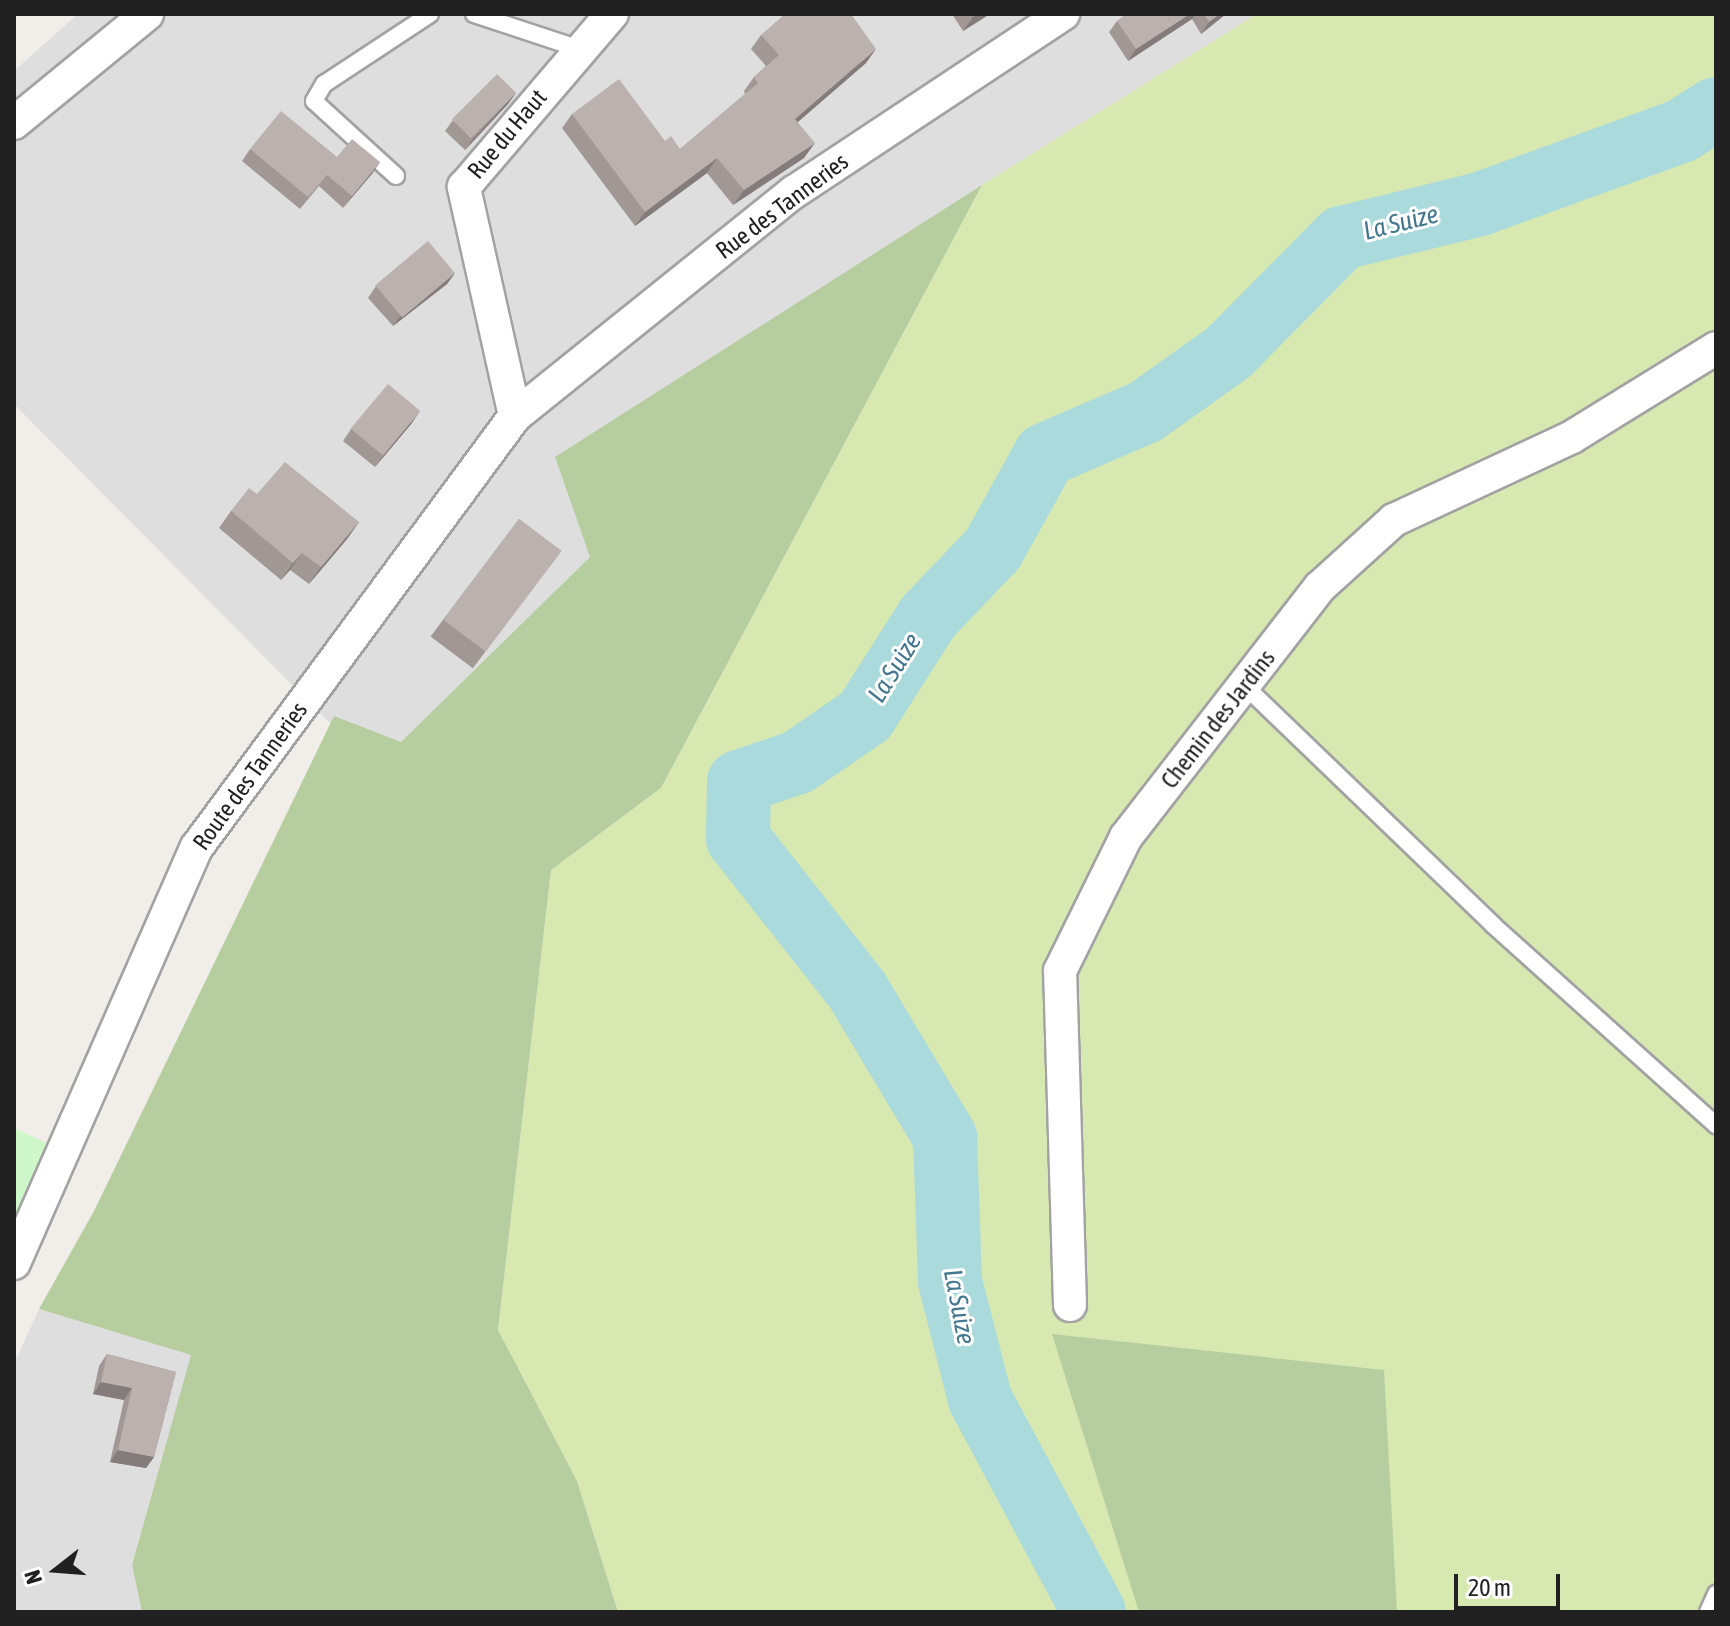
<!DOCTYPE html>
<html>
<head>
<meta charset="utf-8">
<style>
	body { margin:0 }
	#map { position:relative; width:1730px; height:1626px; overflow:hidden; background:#f1ede8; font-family:"Asap Condensed",sans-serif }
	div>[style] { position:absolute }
	.residential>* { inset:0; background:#dfdede }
	.grass>* { inset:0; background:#d7e8b1 }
	.forest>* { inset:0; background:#b6ce9f }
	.park>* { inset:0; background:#cef8c9 }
	.river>* { height:64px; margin:-32px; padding:0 32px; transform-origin:32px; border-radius:32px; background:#abdadc }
	.roads { filter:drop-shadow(2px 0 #a2a2a2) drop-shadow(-2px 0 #a2a2a2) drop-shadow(0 2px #a2a2a2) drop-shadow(0 -2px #a2a2a2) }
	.lane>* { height:16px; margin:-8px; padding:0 8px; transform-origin:8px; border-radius:8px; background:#fff }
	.street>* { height:32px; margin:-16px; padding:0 16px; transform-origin:16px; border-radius:16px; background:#fff }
	.wall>* { inset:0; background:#a19896; transform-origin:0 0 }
	.shaded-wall>* { inset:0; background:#837c7a }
	.building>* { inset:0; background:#bbb1ae; transform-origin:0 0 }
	span { translate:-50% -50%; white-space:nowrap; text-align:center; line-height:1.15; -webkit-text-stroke:6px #fff; paint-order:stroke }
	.street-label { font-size:24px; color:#212121 }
	.water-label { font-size:26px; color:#43778f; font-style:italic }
	.frame { position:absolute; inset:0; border:16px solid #212121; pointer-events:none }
	.north { position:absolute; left:16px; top:1530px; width:80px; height:80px; -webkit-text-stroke:6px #fff; paint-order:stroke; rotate:253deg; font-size:22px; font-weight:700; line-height:32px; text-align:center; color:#212121 }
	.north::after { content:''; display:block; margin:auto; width:28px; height:36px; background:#212121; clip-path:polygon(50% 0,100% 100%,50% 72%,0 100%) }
	.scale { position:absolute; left:1454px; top:1574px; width:106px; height:36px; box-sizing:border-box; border:4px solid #212121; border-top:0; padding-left:10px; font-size:24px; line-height:28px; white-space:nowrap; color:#212121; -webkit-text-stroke:6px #fff; paint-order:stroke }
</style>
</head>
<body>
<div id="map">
	<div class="residential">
		<i style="clip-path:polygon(78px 14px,1257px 14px,982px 185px,412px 806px,14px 404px,14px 71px)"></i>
		<i style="clip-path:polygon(39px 1309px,192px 1355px,132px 1565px,142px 1612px,14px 1612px,14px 1364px)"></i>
	</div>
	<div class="grass">
		<i style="clip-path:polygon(1257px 14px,1716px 14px,1716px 1612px,618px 1612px,577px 1481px,498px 1331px,551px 870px,661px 788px,982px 185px)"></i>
	</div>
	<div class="forest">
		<i style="clip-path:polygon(982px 185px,661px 788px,551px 870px,498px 1330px,577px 1481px,618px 1612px,142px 1612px,132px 1565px,191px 1355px,39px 1309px,94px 1211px,334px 716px,401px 742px,590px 557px,555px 457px)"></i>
		<i style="clip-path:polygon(1052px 1334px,1384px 1370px,1397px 1612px,1139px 1612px)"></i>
	</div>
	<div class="park">
		<i style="clip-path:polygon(14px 1128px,49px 1144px,14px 1217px)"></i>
	</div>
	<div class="river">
		<i style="left:1094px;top:1612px;width:242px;rotate:-118.2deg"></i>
		<i style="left:980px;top:1399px;width:122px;rotate:-104.3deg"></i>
		<i style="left:950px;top:1281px;width:144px;rotate:-92deg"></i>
		<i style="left:945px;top:1137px;width:171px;rotate:-120.9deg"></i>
		<i style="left:857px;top:990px;width:192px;rotate:-128.2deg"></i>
		<i style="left:738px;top:839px;width:57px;rotate:-89deg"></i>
		<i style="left:739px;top:782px;width:62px;rotate:-18.7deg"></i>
		<i style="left:798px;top:762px;width:81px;rotate:-34.5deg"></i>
		<i style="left:865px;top:716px;width:117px;rotate:-57.5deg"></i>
		<i style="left:928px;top:617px;width:94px;rotate:-46.3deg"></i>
		<i style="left:993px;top:549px;width:107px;rotate:-61deg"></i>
		<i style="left:1045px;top:455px;width:109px;rotate:-23.3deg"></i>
		<i style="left:1145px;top:412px;width:103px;rotate:-35.5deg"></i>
		<i style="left:1229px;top:352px;width:161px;rotate:-45.3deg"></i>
		<i style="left:1342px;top:238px;width:142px;rotate:-13.8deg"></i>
		<i style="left:1480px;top:204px;width:214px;rotate:-20deg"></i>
		<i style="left:1681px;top:131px;width:41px;rotate:-32.2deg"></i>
	</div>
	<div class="roads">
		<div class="lane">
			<i style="left:474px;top:14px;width:112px;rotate:18.3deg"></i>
			<i style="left:396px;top:176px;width:111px;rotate:-137.6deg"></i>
			<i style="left:314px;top:101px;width:20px;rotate:-60deg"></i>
			<i style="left:324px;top:84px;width:127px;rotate:-33.4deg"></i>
			<i style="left:1244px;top:685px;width:346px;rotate:43.9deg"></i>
			<i style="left:1493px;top:925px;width:300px;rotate:41.9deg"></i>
			<i style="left:1708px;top:1612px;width:20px;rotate:-66deg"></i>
		</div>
		<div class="street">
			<i style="left:14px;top:123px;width:172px;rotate:-39.3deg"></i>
			<i style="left:515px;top:416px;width:235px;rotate:-102.6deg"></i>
			<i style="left:464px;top:187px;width:228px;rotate:-49.5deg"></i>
			<i style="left:14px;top:1263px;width:454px;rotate:-66.3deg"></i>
			<i style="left:197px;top:847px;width:536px;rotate:-53.58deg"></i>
			<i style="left:515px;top:416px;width:358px;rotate:-38.8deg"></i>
			<i style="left:794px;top:192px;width:323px;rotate:-33.5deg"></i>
			<i style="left:1070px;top:1305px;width:334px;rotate:-91.7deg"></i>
			<i style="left:1060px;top:971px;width:149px;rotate:-63.8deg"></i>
			<i style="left:1126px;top:837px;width:316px;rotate:-52.2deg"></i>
			<i style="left:1320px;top:587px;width:100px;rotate:-42.2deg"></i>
			<i style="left:1394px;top:520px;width:196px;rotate:-25deg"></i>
			<i style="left:1572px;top:437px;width:169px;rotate:-31.7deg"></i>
		</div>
	</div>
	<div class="wall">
		<i style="clip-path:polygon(952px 14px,990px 14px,963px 31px)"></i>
		<i style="clip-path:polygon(1127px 14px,1226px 14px,1201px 34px,1192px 19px,1128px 61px,1109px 32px,1117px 21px)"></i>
		<i style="clip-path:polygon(761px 35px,866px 63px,798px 122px,804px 158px,733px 205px,707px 173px,635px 226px,562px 128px,572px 114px,665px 141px,680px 149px,745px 94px,744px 91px,754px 77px,766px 66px,751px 49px)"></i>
		<i style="clip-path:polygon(516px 93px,508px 104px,465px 150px,445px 131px,453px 120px)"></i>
		<i style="clip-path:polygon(250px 149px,337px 157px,380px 162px,343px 208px,319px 186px,300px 209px,242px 161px)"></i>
		<i style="clip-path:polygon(455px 273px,447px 284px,393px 326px,368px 298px,376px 286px)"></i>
		<i style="clip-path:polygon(412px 423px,375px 467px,343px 441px,351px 429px)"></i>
		<i style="clip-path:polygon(257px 494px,359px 522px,347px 539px,309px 584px,290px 570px,281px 580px,219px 528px,231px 511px)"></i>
		<i style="left:519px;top:519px;width:53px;height:147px;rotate:37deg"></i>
		<i style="clip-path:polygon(107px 1354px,176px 1372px,154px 1457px,146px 1468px,110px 1462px,124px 1400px,93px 1394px,99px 1366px)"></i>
	</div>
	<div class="shaded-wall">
		<i style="clip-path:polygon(978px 14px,990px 14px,963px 31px,973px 17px)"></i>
		<i style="clip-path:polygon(1190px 14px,1196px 14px,1192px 19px,1128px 61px,1136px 49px)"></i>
		<i style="clip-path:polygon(1220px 14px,1226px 14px,1201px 34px,1209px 22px)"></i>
		<i style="clip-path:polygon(876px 49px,866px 63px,785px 133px,795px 119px)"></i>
		<i style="clip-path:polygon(516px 93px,508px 104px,465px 150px,473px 139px)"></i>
		<i style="clip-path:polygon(815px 143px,804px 158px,733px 205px,744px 190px)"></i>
		<i style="clip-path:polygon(717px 158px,707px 173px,635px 226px,645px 212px)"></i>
		<i style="clip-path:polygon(380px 162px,372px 174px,343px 208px,352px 196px)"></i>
		<i style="clip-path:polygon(455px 273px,447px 284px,393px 326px,401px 315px)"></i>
		<i style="clip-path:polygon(420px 411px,412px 423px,375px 467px,383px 456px)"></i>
		<i style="clip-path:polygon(359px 522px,347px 539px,309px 584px,321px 567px)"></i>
		<i style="clip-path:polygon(302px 553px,290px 570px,281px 580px,293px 563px)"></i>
		<i style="clip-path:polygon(101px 1382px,132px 1388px,124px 1400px,93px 1394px)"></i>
		<i style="clip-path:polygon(118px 1450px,154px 1457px,146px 1468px,110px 1462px)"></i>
	</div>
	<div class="building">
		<i style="clip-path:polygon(785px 14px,851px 14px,876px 49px,795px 119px,815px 143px,744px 190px,717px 158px,645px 212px,572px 114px,619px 79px,665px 141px,671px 136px,680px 149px,758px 83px,754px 77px,779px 55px,761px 35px)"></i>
		<i style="clip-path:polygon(1127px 14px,1190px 14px,1136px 49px,1117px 21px)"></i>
		<i style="clip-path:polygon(1204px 14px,1220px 14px,1209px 22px)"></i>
		<i style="left:497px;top:74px;width:27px;height:64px;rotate:45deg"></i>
		<i style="clip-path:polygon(281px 111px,337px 157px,352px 139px,380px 162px,352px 196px,327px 175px,308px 197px,250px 149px)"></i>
		<i style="left:428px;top:241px;width:42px;height:69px;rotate:50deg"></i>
		<i style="left:388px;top:384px;width:42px;height:58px;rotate:40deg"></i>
		<i style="clip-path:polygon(285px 462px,359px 522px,321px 567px,302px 553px,293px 563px,231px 511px,249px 488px,257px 494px)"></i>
		<i style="left:519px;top:519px;width:53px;height:126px;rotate:37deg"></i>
		<i style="clip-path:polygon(107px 1354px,176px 1372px,154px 1457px,118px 1450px,132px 1388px,101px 1382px)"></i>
	</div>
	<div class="street-label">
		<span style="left:507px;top:134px;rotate:-50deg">Rue du Haut</span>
		<span style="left:782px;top:206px;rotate:-37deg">Rue des Tanneries</span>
		<span style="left:1218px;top:719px;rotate:-52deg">Chemin des Jardins</span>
		<span style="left:250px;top:776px;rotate:-54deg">Route des Tanneries</span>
	</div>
	<div class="water-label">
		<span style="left:1401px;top:223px;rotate:-14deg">La Suize</span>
		<span style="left:895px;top:668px;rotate:-58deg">La Suize</span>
		<span style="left:959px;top:1307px;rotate:79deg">La Suize</span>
	</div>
	<div class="frame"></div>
	<div class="north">N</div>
	<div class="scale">20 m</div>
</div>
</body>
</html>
